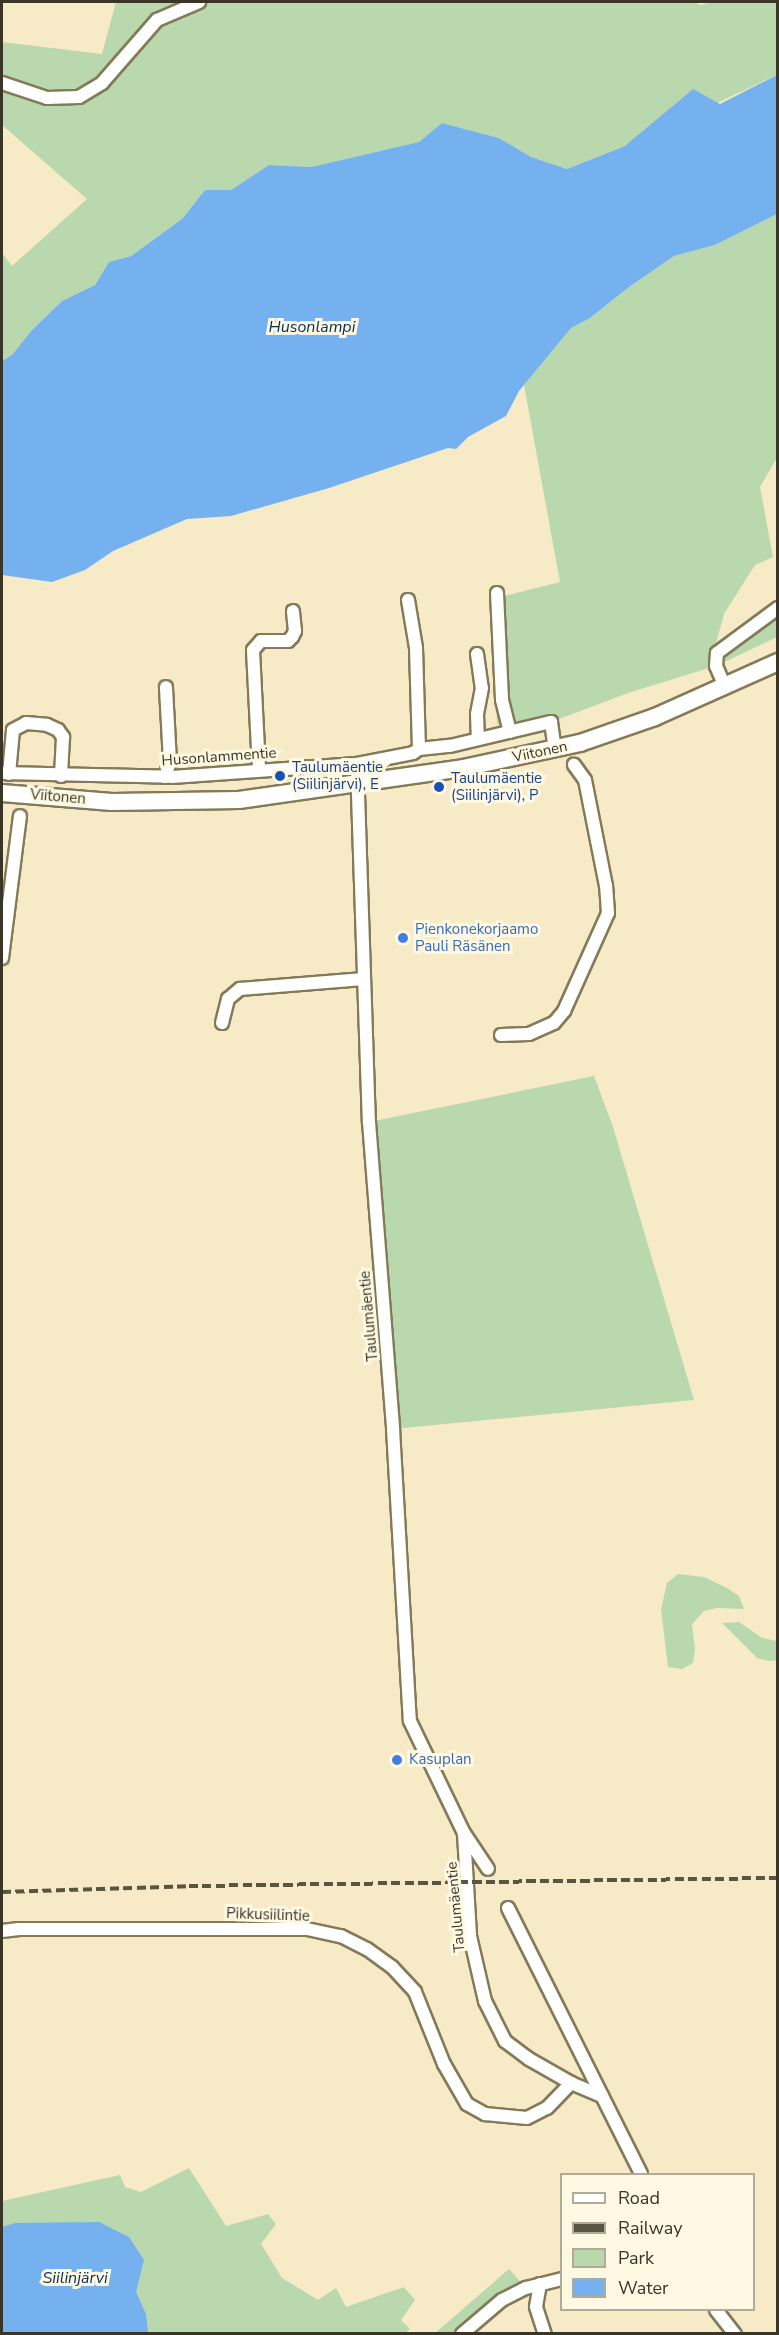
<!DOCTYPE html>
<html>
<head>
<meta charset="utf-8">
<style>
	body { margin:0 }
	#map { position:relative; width:779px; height:2335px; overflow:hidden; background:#f6ebc6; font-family:"Nunito Sans",sans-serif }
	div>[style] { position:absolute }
	.green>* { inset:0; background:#bad8ad }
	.water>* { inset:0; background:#74b1ee }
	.roads { filter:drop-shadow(2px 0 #847a58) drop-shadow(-2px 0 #847a58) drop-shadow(0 2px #847a58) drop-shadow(0 -2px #847a58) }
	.minor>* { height:12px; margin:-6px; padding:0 6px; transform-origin:6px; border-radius:6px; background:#fff }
	.major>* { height:16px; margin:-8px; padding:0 8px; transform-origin:8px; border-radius:8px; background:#fff }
	.rail>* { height:4px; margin-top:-2px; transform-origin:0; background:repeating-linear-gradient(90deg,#5a5442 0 9px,transparent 0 13.5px) }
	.dots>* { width:16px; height:16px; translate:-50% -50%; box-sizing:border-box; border:3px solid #fff8e2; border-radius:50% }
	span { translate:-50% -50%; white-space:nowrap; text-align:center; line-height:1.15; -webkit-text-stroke:6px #fff8e2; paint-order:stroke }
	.street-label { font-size:15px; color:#3a3527 }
	.transit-label { font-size:15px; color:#164399 }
	.left { translate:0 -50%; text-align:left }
	.shop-label { font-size:15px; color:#366cbe }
	.water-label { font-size:16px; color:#013056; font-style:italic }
	.frame { position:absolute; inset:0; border:3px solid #3a3527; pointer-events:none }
	.legend { position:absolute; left:560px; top:2173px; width:195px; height:138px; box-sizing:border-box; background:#fff8e2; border:2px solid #b0aa97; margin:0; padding:8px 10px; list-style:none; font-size:18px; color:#3a3527 }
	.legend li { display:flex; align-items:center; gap:12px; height:30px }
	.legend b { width:30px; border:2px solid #b0aa97 }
</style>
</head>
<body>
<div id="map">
	<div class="green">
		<i style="clip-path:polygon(116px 2px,693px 2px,701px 5px,712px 2px,777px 2px,777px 75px,625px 146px,567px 169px,531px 157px,499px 138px,442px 123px,419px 142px,311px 167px,269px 165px,231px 190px,205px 190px,182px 219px,131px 256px,109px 262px,95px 285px,62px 301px,32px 330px,12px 355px,2px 361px,2px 253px,12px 266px,87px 199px,2px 125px,2px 42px,102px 54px)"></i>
		<i style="clip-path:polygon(777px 214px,777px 458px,760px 487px,773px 557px,755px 565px,724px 614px,716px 643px,717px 653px,777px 608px,777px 637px,716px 666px,715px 660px,709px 668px,631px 692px,551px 722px,510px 732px,497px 724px,492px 599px,560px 582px,524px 385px,571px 328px,590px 318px,629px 287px,674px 256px,715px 245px)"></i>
		<i style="clip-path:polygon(594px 1076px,613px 1127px,694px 1400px,393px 1429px,369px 1122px)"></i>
		<i style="clip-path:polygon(678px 1574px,704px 1577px,727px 1588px,739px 1596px,744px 1609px,717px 1608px,704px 1611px,692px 1624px,695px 1650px,693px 1663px,682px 1669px,668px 1667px,661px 1609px,667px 1583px)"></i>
		<i style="clip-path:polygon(739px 1622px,762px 1638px,777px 1641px,777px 1660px,770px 1661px,757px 1658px,722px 1623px)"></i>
		<i style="clip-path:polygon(189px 2168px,226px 2226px,268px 2214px,276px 2224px,261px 2244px,282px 2278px,318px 2300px,336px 2288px,346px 2307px,404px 2287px,415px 2300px,401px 2320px,410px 2329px,404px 2334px,2px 2333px,2px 2201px,120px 2175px,125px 2187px,141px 2192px)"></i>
		<i style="clip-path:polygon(509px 2269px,526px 2288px,462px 2333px,434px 2334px)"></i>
	</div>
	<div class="water">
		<i style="clip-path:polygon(777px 75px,777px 214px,715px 245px,674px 256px,629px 287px,590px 318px,571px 328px,519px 391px,506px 416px,468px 437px,456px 449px,448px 448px,329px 488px,231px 516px,187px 519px,113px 551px,85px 570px,52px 582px,2px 575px,2px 361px,12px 355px,32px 330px,62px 301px,95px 285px,109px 262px,131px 256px,182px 219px,205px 190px,231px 190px,269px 165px,311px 167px,419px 142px,442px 123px,499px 138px,531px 157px,567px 169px,625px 146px,693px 89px,720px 104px)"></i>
		<i style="clip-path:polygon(99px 2222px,129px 2237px,144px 2260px,136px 2292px,146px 2314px,148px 2333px,2px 2333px,2px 2227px,15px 2223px)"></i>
	</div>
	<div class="roads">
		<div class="minor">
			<i style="left:2px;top:83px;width:47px;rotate:18.4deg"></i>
			<i style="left:47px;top:98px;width:32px;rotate:-2deg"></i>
			<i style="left:79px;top:97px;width:27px;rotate:-31deg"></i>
			<i style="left:102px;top:83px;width:84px;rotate:-48.9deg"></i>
			<i style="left:157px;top:20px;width:46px;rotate:-23.2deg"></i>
			<i style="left:497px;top:593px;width:107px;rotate:87.3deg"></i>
			<i style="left:502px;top:700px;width:33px;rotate:76deg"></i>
			<i style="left:408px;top:600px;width:49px;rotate:80.5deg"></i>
			<i style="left:416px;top:648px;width:101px;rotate:88.3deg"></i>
			<i style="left:477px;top:654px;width:34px;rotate:82deg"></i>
			<i style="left:482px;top:688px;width:26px;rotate:101deg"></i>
			<i style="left:477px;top:714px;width:25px;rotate:88deg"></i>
			<i style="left:725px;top:687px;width:23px;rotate:-113deg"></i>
			<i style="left:716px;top:666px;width:13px;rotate:-86deg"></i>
			<i style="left:717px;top:653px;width:76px;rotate:-36.4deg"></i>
			<i style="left:357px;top:764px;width:358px;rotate:88.1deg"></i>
			<i style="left:369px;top:1122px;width:308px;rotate:85.5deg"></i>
			<i style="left:393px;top:1429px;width:292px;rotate:86.7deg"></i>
			<i style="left:410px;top:1721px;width:124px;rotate:64.3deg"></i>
			<i style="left:464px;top:1833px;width:43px;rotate:56.3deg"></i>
			<i style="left:259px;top:769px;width:119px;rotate:-92.9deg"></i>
			<i style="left:253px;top:650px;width:12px;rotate:-48deg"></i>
			<i style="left:261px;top:641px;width:27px"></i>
			<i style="left:288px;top:641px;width:6px;rotate:-45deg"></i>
			<i style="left:292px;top:637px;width:7px;rotate:-63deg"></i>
			<i style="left:295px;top:631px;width:20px;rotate:-96deg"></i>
			<i style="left:2px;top:773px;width:170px;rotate:1.3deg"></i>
			<i style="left:172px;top:777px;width:185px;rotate:-4deg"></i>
			<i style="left:357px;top:764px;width:57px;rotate:-11.1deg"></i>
			<i style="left:413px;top:753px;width:7px;rotate:-34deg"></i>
			<i style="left:419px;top:749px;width:31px;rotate:-6deg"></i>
			<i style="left:450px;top:746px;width:104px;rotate:-13.4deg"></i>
			<i style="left:551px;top:722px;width:27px;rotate:82deg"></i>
			<i style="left:9px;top:774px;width:44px;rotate:-84.8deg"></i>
			<i style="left:13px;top:730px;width:15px;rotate:-28deg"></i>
			<i style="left:26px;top:723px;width:21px;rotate:5deg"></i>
			<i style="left:47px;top:725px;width:12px;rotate:24deg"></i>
			<i style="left:58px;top:730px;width:9px;rotate:54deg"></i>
			<i style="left:63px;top:737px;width:39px;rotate:93deg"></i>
			<i style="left:165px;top:777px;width:16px;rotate:-72deg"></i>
			<i style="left:170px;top:762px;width:75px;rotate:-93.1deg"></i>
			<i style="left:2px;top:958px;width:143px;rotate:-82.8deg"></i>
			<i style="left:222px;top:1023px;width:25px;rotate:-76deg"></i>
			<i style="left:228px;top:999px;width:16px;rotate:-40deg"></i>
			<i style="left:240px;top:989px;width:124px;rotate:-4.6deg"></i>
			<i style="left:501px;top:1035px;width:28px;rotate:-2deg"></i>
			<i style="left:529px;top:1034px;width:27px;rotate:-24deg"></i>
			<i style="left:554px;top:1023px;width:16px;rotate:-50deg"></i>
			<i style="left:564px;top:1011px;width:107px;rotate:-65.8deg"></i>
			<i style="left:608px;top:913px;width:27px;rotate:-94deg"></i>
			<i style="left:606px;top:886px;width:108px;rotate:-101.2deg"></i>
			<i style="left:585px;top:780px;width:19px;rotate:-126deg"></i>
			<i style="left:464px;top:1834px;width:102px;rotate:86.6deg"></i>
			<i style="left:470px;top:1936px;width:67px;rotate:77deg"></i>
			<i style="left:485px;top:2001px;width:45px;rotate:63.4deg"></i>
			<i style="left:505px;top:2041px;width:30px;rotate:37deg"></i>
			<i style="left:529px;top:2059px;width:48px;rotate:29.7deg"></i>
			<i style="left:571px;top:2083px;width:34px;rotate:23deg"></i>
			<i style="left:508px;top:1908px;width:297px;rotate:63.4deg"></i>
			<i style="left:2px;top:1931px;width:17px;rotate:-7deg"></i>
			<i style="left:19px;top:1929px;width:288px"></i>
			<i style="left:307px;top:1929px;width:35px;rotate:12deg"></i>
			<i style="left:341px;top:1936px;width:29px;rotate:27deg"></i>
			<i style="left:367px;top:1949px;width:31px;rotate:36deg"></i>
			<i style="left:392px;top:1967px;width:34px;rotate:47deg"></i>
			<i style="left:415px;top:1992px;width:78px;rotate:68.1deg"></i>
			<i style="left:444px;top:2064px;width:46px;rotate:60.1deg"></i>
			<i style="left:467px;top:2104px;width:21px;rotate:29deg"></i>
			<i style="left:485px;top:2114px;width:42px;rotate:5.4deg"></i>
			<i style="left:527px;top:2118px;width:22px;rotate:-27deg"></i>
			<i style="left:547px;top:2108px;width:35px;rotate:-46deg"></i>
			<i style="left:540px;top:2284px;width:23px;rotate:100deg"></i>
			<i style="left:536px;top:2307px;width:28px;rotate:72deg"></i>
			<i style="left:716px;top:2310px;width:31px;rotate:52deg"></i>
			<i style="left:462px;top:2334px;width:52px;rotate:-40.4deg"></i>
			<i style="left:502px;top:2300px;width:27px;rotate:-27deg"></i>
			<i style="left:526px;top:2288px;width:37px;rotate:-14deg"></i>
		</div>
		<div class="major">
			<i style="left:2px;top:793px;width:110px;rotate:4.7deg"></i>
			<i style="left:112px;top:802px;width:127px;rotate:-0.9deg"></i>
			<i style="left:239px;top:800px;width:226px;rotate:-8.1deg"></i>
			<i style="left:463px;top:768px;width:120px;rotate:-12.1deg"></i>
			<i style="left:580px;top:743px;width:79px;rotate:-19.1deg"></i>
			<i style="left:655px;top:717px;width:135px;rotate:-24.1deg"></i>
		</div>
	</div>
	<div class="rail">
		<i style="left:2px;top:1892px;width:187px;rotate:-1.8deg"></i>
		<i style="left:189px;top:1886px;width:589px;rotate:-0.78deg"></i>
	</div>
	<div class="dots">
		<i style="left:280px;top:776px;background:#1a4fb4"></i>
		<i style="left:439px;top:787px;background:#1a4fb4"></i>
		<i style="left:403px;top:938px;background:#3f7fe0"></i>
		<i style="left:397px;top:1760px;background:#3f7fe0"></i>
	</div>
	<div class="street-label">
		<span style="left:540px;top:752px;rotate:-12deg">Viitonen</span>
		<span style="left:219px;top:757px;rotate:-4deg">Husonlammentie</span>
		<span style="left:58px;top:797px;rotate:5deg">Viitonen</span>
		<span style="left:369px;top:1316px;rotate:-95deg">Taulumäentie</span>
		<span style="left:456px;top:1907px;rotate:-95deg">Taulumäentie</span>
		<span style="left:268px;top:1915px;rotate:2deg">Pikkusiilintie</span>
	</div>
	<div class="transit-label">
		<span class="left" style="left:292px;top:776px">Taulumäentie<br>(Siilinjärvi), E</span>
		<span class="left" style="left:451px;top:787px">Taulumäentie<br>(Siilinjärvi), P</span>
	</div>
	<div class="shop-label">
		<span class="left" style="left:415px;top:938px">Pienkonekorjaamo<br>Pauli Räsänen</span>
		<span class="left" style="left:409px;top:1760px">Kasuplan</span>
	</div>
	<div class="water-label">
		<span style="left:312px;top:327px">Husonlampi</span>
		<span style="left:75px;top:2278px">Siilinjärvi</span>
	</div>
	<div class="frame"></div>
	<ul class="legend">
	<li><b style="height:8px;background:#fff"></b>Road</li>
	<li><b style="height:8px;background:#5a5442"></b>Railway</li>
	<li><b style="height:16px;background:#bad8ad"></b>Park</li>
	<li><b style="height:16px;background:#74b1ee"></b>Water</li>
	</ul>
</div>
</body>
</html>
